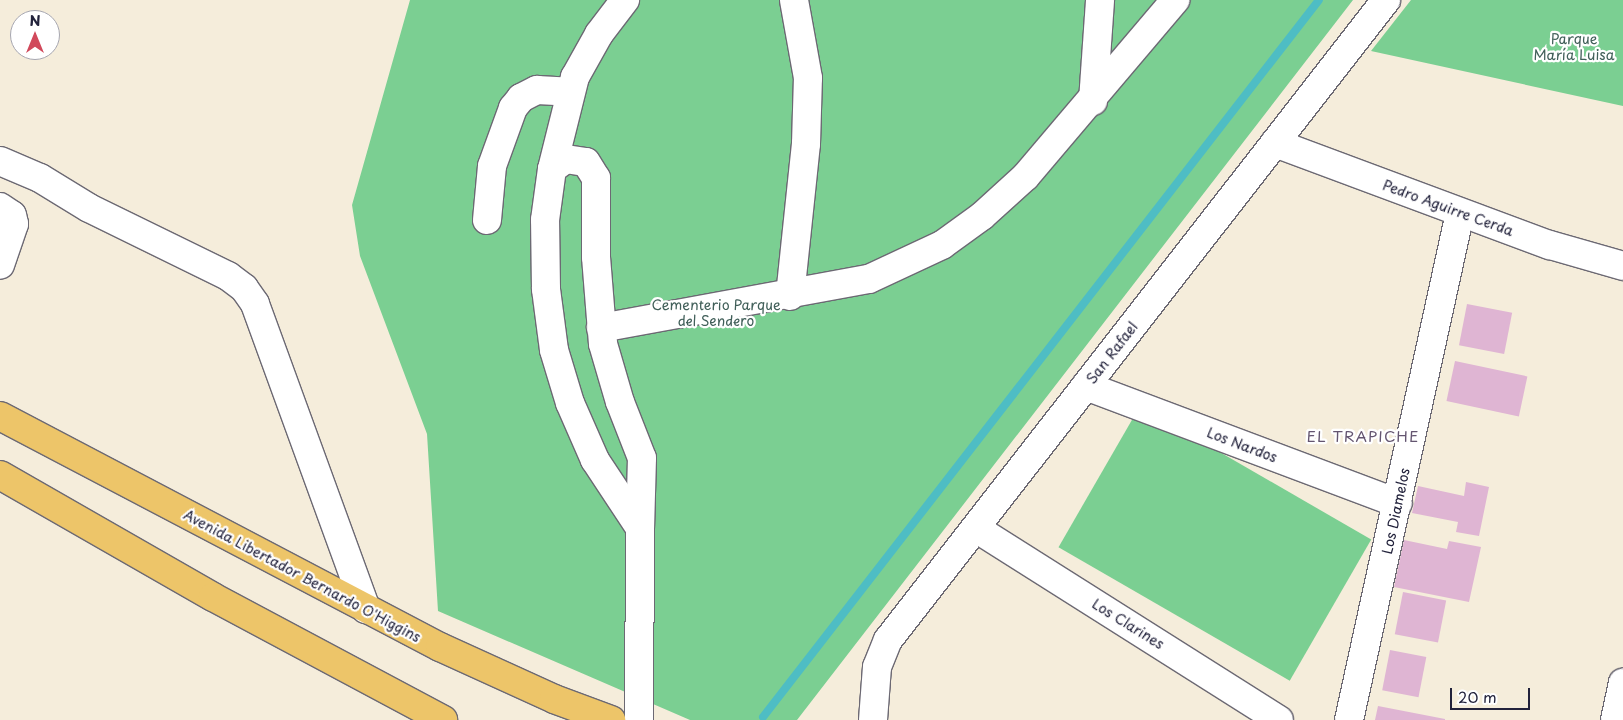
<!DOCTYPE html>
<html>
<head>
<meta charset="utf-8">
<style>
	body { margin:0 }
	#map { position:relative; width:1623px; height:720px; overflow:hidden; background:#f5eddb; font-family:"Playpen Sans",sans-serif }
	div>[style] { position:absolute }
	.green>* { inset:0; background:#7bcf92; transform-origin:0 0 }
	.stream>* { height:8px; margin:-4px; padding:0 4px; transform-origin:4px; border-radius:4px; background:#4ebdc4 }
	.building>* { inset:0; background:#dfb5d3; transform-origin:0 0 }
	.roads { filter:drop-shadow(1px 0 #6c6973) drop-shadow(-1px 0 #6c6973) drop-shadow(0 1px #6c6973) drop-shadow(0 -1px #6c6973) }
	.minor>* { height:28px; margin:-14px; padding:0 14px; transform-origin:14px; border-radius:14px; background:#fff }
	.major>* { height:28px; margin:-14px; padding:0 14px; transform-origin:14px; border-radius:14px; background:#edc569 }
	span { translate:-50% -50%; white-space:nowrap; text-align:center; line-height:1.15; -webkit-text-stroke:4.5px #fff; paint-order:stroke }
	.park-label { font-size:14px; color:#415f59 }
	.street-label { font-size:14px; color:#22223b }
	.neighbourhood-label { font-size:15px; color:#645570; letter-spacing:1px }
	.north { position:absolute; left:10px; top:10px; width:50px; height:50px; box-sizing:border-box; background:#fff; border:1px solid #a7a7b1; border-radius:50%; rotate:0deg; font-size:14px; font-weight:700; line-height:20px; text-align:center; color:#22223b }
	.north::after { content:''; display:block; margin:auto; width:18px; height:22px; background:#d1495b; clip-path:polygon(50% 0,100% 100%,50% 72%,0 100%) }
	.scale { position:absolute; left:1450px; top:688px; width:80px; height:22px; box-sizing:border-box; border:2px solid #22223b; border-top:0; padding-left:6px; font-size:15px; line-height:18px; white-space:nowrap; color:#22223b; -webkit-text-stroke:4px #fff; paint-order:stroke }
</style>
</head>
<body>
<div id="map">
	<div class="green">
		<i style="clip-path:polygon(410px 0,1353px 0,797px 720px,690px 720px,438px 611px,427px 434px,360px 256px,352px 205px)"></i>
		<i style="clip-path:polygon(1411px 0,1623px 0,1623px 106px,1371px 51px)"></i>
		<i style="left:1140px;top:406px;width:267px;height:163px;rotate:30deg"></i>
	</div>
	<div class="stream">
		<i style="left:763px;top:717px;width:907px;rotate:-52.21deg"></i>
	</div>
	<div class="building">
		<i style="left:1467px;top:304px;width:46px;height:42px;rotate:11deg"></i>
		<i style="left:1455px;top:361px;width:74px;height:41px;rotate:12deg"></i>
		<i style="clip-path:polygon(1466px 482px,1489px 487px,1479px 536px,1456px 532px,1458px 522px,1412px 513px,1418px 486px,1464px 496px)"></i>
		<i style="clip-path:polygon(1404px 540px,1447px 549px,1449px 541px,1481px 547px,1469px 602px,1394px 587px)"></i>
		<i style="left:1403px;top:592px;width:44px;height:43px;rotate:11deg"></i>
		<i style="left:1390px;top:650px;width:37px;height:41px;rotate:11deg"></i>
		<i style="clip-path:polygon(1378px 706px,1445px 719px,1445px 720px,1375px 720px)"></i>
	</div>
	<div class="roads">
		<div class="minor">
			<i style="left:1093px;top:101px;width:101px;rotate:-86deg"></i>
			<i style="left:1275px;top:143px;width:293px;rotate:20.4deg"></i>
			<i style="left:1550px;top:245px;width:76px;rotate:16deg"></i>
			<i style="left:566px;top:159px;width:20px;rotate:9deg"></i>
			<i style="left:586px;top:162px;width:19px;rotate:58deg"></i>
			<i style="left:596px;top:178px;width:79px;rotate:90deg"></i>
			<i style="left:596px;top:257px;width:87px;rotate:85.4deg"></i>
			<i style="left:603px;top:344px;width:60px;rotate:73.7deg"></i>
			<i style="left:620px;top:402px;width:60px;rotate:68.6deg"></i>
			<i style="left:642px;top:458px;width:70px;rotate:91.6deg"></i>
			<i style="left:640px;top:528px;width:82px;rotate:-123.5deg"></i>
			<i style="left:595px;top:460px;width:62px;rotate:-113.7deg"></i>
			<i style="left:570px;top:403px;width:55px;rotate:-106.8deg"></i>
			<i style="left:554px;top:350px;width:62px;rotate:-97.5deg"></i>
			<i style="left:546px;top:289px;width:69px;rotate:-90.8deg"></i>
			<i style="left:545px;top:220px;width:51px;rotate:-82.2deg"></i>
			<i style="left:552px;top:169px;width:17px;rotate:-36deg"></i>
			<i style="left:0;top:161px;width:43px;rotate:23deg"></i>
			<i style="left:40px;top:178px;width:57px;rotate:31.5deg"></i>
			<i style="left:89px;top:208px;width:155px;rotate:26.1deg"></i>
			<i style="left:228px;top:276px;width:20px;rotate:37deg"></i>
			<i style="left:244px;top:288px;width:19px;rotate:55deg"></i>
			<i style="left:255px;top:304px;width:325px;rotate:70deg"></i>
			<i style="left:552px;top:169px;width:95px;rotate:-76deg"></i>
			<i style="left:575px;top:77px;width:49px;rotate:-60.8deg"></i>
			<i style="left:599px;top:34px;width:43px;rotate:-52.6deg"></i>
			<i style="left:0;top:207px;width:14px;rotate:34deg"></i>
			<i style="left:12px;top:215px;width:9px;rotate:77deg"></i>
			<i style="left:14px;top:224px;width:43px;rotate:108.9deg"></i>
			<i style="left:487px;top:220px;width:54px;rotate:-84.7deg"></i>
			<i style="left:492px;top:166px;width:62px;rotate:-70.1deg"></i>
			<i style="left:513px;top:108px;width:13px;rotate:-51deg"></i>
			<i style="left:521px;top:98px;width:18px;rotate:-27deg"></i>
			<i style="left:537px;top:90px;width:33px;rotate:3deg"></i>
			<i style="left:790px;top:296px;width:153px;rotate:-84deg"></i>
			<i style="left:806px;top:144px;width:66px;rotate:-88.3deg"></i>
			<i style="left:808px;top:78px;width:79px;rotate:-100.2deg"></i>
			<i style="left:601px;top:328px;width:272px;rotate:-10.4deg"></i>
			<i style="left:869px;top:279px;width:81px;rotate:-25deg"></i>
			<i style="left:942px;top:245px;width:49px;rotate:-35.9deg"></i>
			<i style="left:982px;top:216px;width:59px;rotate:-42.3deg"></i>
			<i style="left:1026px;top:176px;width:231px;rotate:-49.7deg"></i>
			<i style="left:1086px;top:386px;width:333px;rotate:20.6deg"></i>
			<i style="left:977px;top:529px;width:357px;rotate:32.3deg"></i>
			<i style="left:639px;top:720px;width:192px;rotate:-89.7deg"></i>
			<i style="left:873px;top:720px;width:53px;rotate:-85.7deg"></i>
			<i style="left:877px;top:667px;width:29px;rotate:-68deg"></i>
			<i style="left:888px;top:640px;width:811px;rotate:-52.11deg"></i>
			<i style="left:1349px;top:720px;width:519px;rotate:-77.65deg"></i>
			<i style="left:1615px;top:720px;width:38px;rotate:-78deg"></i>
		</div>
		<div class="major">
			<i style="left:0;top:416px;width:497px;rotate:27.7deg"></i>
			<i style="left:440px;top:647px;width:125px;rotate:24.5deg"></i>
			<i style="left:554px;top:699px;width:61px;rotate:20.2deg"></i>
			<i style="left:0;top:475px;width:245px;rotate:29.8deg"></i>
			<i style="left:213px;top:597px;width:261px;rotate:28.1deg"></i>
		</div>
	</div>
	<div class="park-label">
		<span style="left:1574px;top:47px">Parque<br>María Luisa</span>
		<span style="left:716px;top:313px">Cementerio Parque<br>del Sendero</span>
	</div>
	<div class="street-label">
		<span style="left:1448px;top:208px;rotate:20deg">Pedro Aguirre Cerda</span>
		<span style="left:1112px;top:353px;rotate:-52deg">San Rafael</span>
		<span style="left:1242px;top:445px;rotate:21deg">Los Nardos</span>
		<span style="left:1396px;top:511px;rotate:-78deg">Los Diamelos</span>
		<span style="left:302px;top:576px;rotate:28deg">Avenida Libertador Bernardo O'Higgins</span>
		<span style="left:1128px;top:624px;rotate:32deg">Los Clarines</span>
	</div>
	<div class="neighbourhood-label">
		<span style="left:1363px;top:436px">EL TRAPICHE</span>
	</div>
	<div class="north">N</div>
	<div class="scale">20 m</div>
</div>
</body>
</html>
